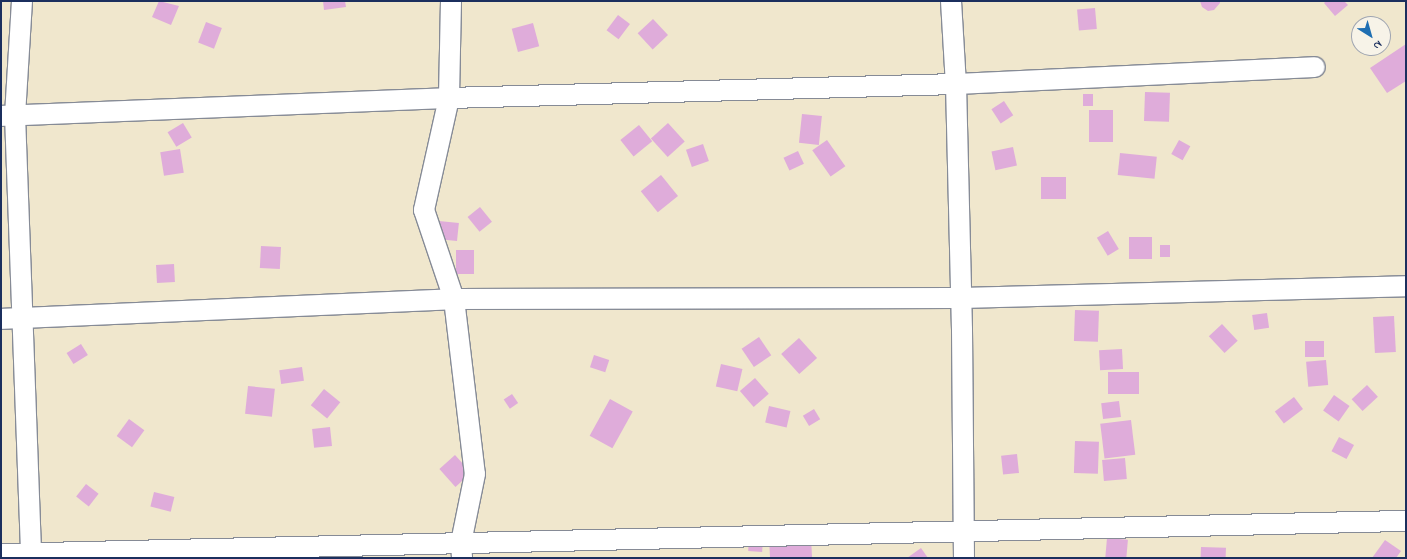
<!DOCTYPE html>
<html>
<head>
<meta charset="utf-8">
<style>
	body { margin:0 }
	#map { position:relative; width:1407px; height:559px; overflow:hidden; background:#f0e7cd; font-family:"Indie Flower",sans-serif }
	div>[style] { position:absolute }
	.building>* { inset:0; background:#dfacda; transform-origin:0 0 }
	.roads { filter:drop-shadow(1px 0 #868b96) drop-shadow(-1px 0 #868b96) drop-shadow(0 1px #868b96) drop-shadow(0 -1px #868b96) }
	.street>* { height:20px; margin:-10px; padding:0 10px; transform-origin:10px; border-radius:10px; background:#fff }
	span { translate:-50% -50%; white-space:nowrap; text-align:center; line-height:1.15; -webkit-text-stroke:4px #f7f3e8; paint-order:stroke }
	.frame { position:absolute; inset:0; border:2px solid #1b2f5e; pointer-events:none }
	.north { position:absolute; left:1351px; top:16px; width:40px; height:40px; box-sizing:border-box; background:#f7f3e8; border:1px solid #9fa5b1; border-radius:50%; rotate:143deg; font-size:11px; font-weight:700; line-height:16px; text-align:center; color:#1b2f5e }
	.north::after { content:''; display:block; margin:auto; width:14px; height:18px; background:#1f6fb2; clip-path:polygon(50% 0,100% 100%,50% 72%,0 100%) }
</style>
</head>
<body>
<div id="map">
	<div class="building">
		<i style="clip-path:polygon(159px 1px,179px 6px,171px 25px,152px 17px)"></i>
		<i style="clip-path:polygon(323px 1px,345px 1px,346px 7px,324px 10px)"></i>
		<i style="clip-path:polygon(1200px 1px,1220px 1px,1220px 3px,1214px 10px,1208px 11px,1202px 7px)"></i>
		<i style="clip-path:polygon(1326px 1px,1344px 1px,1348px 5px,1335px 16px,1324px 3px)"></i>
		<i style="left:1095px;top:8px;width:21px;height:18px;rotate:85deg"></i>
		<i style="left:618px;top:15px;width:15px;height:19px;rotate:37deg"></i>
		<i style="left:653px;top:19px;width:22px;height:21px;rotate:47deg"></i>
		<i style="left:206px;top:22px;width:17px;height:22px;rotate:21deg"></i>
		<i style="left:533px;top:23px;width:24px;height:22px;rotate:75deg"></i>
		<i style="clip-path:polygon(1406px 44px,1406px 81px,1387px 93px,1370px 68px)"></i>
		<i style="left:1145px;top:92px;width:25px;height:29px;rotate:2deg"></i>
		<i style="left:1083px;top:94px;width:10px;height:12px"></i>
		<i style="left:1004px;top:101px;width:17px;height:15px;rotate:57deg"></i>
		<i style="left:1089px;top:110px;width:24px;height:32px"></i>
		<i style="left:802px;top:114px;width:20px;height:29px;rotate:6deg"></i>
		<i style="left:183px;top:123px;width:17px;height:18px;rotate:59deg"></i>
		<i style="left:668px;top:123px;width:25px;height:23px;rotate:48deg"></i>
		<i style="left:639px;top:125px;width:21px;height:24px;rotate:51deg"></i>
		<i style="left:827px;top:140px;width:32px;height:18px;rotate:55deg"></i>
		<i style="left:1179px;top:140px;width:13px;height:16px;rotate:29deg"></i>
		<i style="left:703px;top:144px;width:18px;height:18px;rotate:71deg"></i>
		<i style="left:1013px;top:147px;width:19px;height:22px;rotate:78deg"></i>
		<i style="left:180px;top:149px;width:24px;height:20px;rotate:81deg"></i>
		<i style="left:798px;top:151px;width:14px;height:16px;rotate:65deg"></i>
		<i style="left:1120px;top:153px;width:37px;height:22px;rotate:6deg"></i>
		<i style="left:661px;top:175px;width:27px;height:26px;rotate:51deg"></i>
		<i style="left:1066px;top:177px;width:22px;height:25px;rotate:90deg"></i>
		<i style="left:480px;top:207px;width:19px;height:16px;rotate:51deg"></i>
		<i style="left:439px;top:221px;width:20px;height:18px;rotate:6deg"></i>
		<i style="left:1108px;top:231px;width:21px;height:13px;rotate:59deg"></i>
		<i style="left:1129px;top:237px;width:23px;height:22px"></i>
		<i style="left:1170px;top:245px;width:12px;height:10px;rotate:90deg"></i>
		<i style="left:261px;top:246px;width:20px;height:22px;rotate:3deg"></i>
		<i style="left:456px;top:250px;width:18px;height:24px"></i>
		<i style="left:174px;top:264px;width:18px;height:18px;rotate:87deg"></i>
		<i style="left:1075px;top:310px;width:24px;height:31px;rotate:2deg"></i>
		<i style="left:1267px;top:313px;width:15px;height:15px;rotate:82deg"></i>
		<i style="left:1394px;top:316px;width:36px;height:21px;rotate:87deg"></i>
		<i style="left:1222px;top:324px;width:23px;height:18px;rotate:47deg"></i>
		<i style="left:759px;top:337px;width:22px;height:21px;rotate:56deg"></i>
		<i style="left:799px;top:338px;width:27px;height:24px;rotate:48deg"></i>
		<i style="left:1324px;top:341px;width:16px;height:19px;rotate:90deg"></i>
		<i style="left:81px;top:344px;width:13px;height:17px;rotate:58deg"></i>
		<i style="left:1122px;top:349px;width:20px;height:23px;rotate:87deg"></i>
		<i style="left:594px;top:355px;width:16px;height:13px;rotate:18deg"></i>
		<i style="left:1326px;top:360px;width:25px;height:20px;rotate:85deg"></i>
		<i style="left:721px;top:364px;width:22px;height:23px;rotate:13deg"></i>
		<i style="left:302px;top:367px;width:14px;height:23px;rotate:82deg"></i>
		<i style="left:1139px;top:372px;width:22px;height:31px;rotate:90deg"></i>
		<i style="left:755px;top:378px;width:21px;height:20px;rotate:49deg"></i>
		<i style="left:1367px;top:385px;width:16px;height:21px;rotate:47deg"></i>
		<i style="left:248px;top:386px;width:27px;height:28px;rotate:6deg"></i>
		<i style="left:324px;top:389px;width:21px;height:21px;rotate:39deg"></i>
		<i style="left:512px;top:394px;width:11px;height:10px;rotate:56deg"></i>
		<i style="left:1334px;top:395px;width:19px;height:19px;rotate:35deg"></i>
		<i style="left:1294px;top:397px;width:15px;height:24px;rotate:53deg"></i>
		<i style="left:610px;top:399px;width:26px;height:42px;rotate:29deg"></i>
		<i style="left:1119px;top:401px;width:16px;height:18px;rotate:83deg"></i>
		<i style="left:769px;top:406px;width:22px;height:17px;rotate:13deg"></i>
		<i style="left:814px;top:409px;width:12px;height:13px;rotate:59deg"></i>
		<i style="left:129px;top:419px;width:19px;height:21px;rotate:36deg"></i>
		<i style="left:1131px;top:420px;width:35px;height:31px;rotate:83deg"></i>
		<i style="left:330px;top:427px;width:19px;height:18px;rotate:84deg"></i>
		<i style="left:1339px;top:437px;width:17px;height:16px;rotate:28deg"></i>
		<i style="left:1075px;top:441px;width:24px;height:32px;rotate:2deg"></i>
		<i style="left:1017px;top:454px;width:19px;height:16px;rotate:84deg"></i>
		<i style="left:455px;top:455px;width:24px;height:21px;rotate:48deg"></i>
		<i style="left:1125px;top:458px;width:21px;height:23px;rotate:85deg"></i>
		<i style="left:86px;top:484px;width:16px;height:16px;rotate:38deg"></i>
		<i style="left:154px;top:492px;width:21px;height:15px;rotate:14deg"></i>
		<i style="left:811px;top:537px;width:21px;height:42px;rotate:87deg"></i>
		<i style="left:1107px;top:538px;width:21px;height:20px;rotate:5deg"></i>
		<i style="left:749px;top:539px;width:14px;height:12px;rotate:4deg"></i>
		<i style="clip-path:polygon(1385px 540px,1401px 551px,1396px 558px,1372px 558px)"></i>
		<i style="left:1201px;top:547px;width:25px;height:11px;rotate:2deg"></i>
		<i style="clip-path:polygon(921px 548px,928px 558px,907px 558px)"></i>
	</div>
	<div class="roads">
		<div class="street">
			<i style="left:22px;top:1px;width:114px;rotate:93.5deg"></i>
			<i style="left:15px;top:115px;width:443px;rotate:87.9deg"></i>
			<i style="left:451px;top:1px;width:97px;rotate:91.2deg"></i>
			<i style="left:449px;top:98px;width:115px;rotate:102.6deg"></i>
			<i style="left:424px;top:210px;width:94px;rotate:71.4deg"></i>
			<i style="left:454px;top:299px;width:176px;rotate:83.2deg"></i>
			<i style="left:475px;top:474px;width:70px;rotate:101.5deg"></i>
			<i style="left:461px;top:543px;width:15px;rotate:86deg"></i>
			<i style="left:951px;top:1px;width:83px;rotate:86.6deg"></i>
			<i style="left:956px;top:84px;width:246px;rotate:88.6deg"></i>
			<i style="left:962px;top:330px;width:228px;rotate:89.5deg"></i>
			<i style="left:1px;top:116px;width:448px;rotate:-2.3deg"></i>
			<i style="left:449px;top:98px;width:507px;rotate:-1.58deg"></i>
			<i style="left:956px;top:84px;width:359px;rotate:-2.7deg"></i>
			<i style="left:1px;top:319px;width:453px;rotate:-2.5deg"></i>
			<i style="left:454px;top:299px;width:507px;rotate:-0.11deg"></i>
			<i style="left:961px;top:298px;width:445px;rotate:-1.5deg"></i>
			<i style="left:1px;top:554px;width:1405px;rotate:-1.35deg"></i>
		</div>
	</div>
	<div class="frame"></div>
	<div class="north">N</div>
</div>
</body>
</html>
